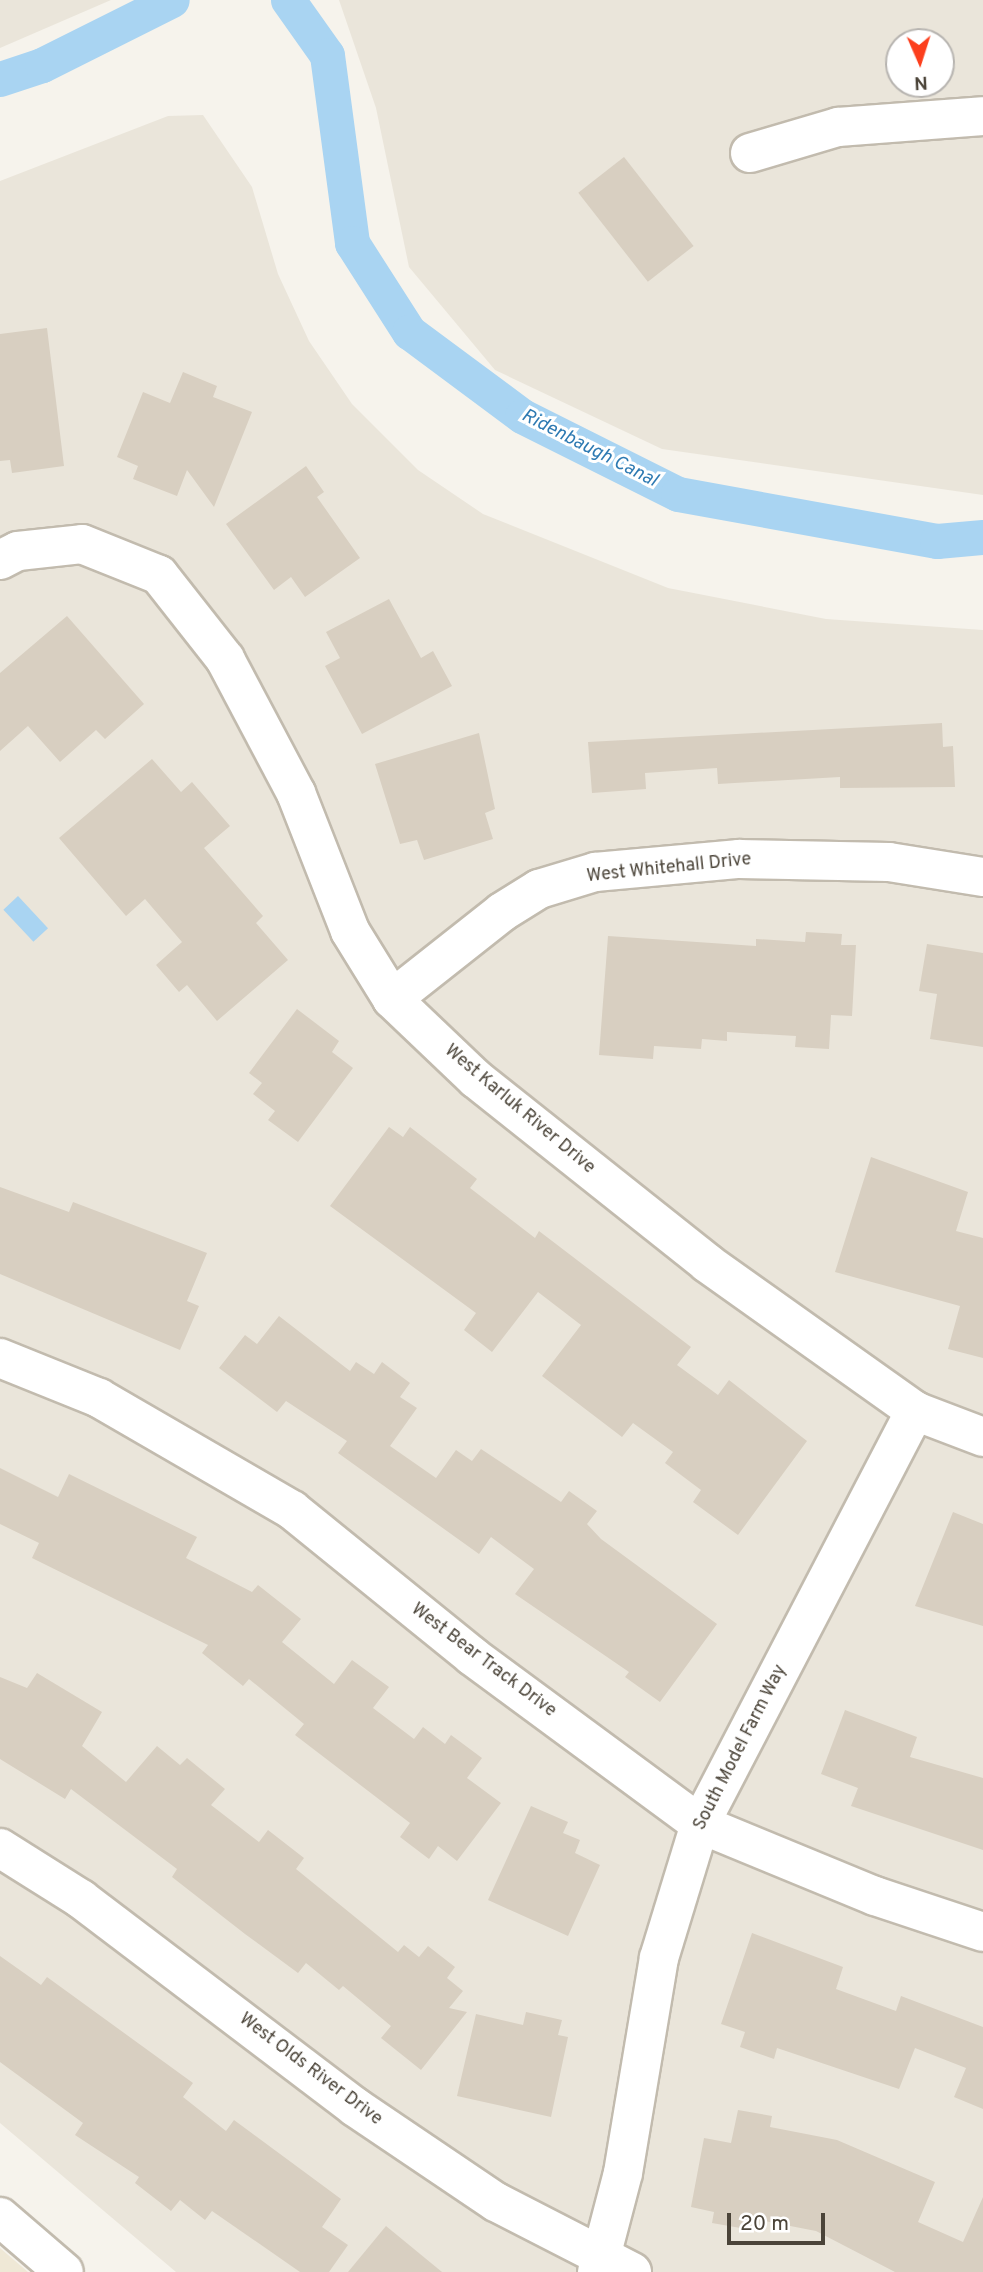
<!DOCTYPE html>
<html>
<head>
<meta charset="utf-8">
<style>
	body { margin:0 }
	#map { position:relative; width:983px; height:2272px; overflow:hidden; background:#f6f3ec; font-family:Overpass,sans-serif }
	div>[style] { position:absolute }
	.residential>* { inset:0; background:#eae5da }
	.education>* { inset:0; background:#efe8d6 }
	.water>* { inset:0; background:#a9d4f2; transform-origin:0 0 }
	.canal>* { height:35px; margin:-17.5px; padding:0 17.5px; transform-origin:17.5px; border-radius:17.5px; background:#a9d4f2 }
	.building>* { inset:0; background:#d8cfc1; transform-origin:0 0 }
	.roads { filter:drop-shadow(2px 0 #c2bbae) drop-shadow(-2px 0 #c2bbae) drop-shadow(0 2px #c2bbae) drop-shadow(0 -2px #c2bbae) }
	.minor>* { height:38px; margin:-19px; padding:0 19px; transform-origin:19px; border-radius:19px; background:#fff }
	span { translate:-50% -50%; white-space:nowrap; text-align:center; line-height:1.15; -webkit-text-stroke:6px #fff; paint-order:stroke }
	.street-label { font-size:18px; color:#4b4439 }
	.water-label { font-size:19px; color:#2e7ab2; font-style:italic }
	.north { position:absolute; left:885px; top:28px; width:70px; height:70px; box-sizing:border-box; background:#fff; border:2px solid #b7b4b0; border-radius:50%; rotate:177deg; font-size:19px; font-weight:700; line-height:28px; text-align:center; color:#4b4439 }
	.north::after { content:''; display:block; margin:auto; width:24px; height:32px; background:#fc3f1d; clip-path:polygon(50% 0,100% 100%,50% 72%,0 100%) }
	.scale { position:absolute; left:727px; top:2213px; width:98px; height:32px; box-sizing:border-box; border:4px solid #4b4439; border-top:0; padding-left:9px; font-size:21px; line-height:24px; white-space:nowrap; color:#4b4439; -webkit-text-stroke:5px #fff; paint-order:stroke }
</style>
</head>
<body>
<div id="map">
	<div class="residential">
		<i style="clip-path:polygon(0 0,111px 0,0 48px)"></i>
		<i style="clip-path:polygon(evenodd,339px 0,983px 0,983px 495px,662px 449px,495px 370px,409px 267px,376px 108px,339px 0,899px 42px,941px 42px,941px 84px,899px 84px,899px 42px)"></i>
		<i style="clip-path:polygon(203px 115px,252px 187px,278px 274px,309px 341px,352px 404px,418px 470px,483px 514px,668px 588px,826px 619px,983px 630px,983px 2272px,176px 2272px,0 2123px,0 181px,168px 116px)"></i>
	</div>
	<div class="education">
		<i style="clip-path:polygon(0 2248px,28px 2272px,0 2272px)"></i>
	</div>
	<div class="water">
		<i style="left:18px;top:896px;width:44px;height:20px;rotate:47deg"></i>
	</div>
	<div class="canal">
		<i style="left:288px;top:0;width:67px;rotate:54.7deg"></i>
		<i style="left:327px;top:55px;width:190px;rotate:82.4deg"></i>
		<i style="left:352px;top:243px;width:106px;rotate:57.4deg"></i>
		<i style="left:409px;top:332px;width:141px;rotate:36.6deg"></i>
		<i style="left:522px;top:416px;width:174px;rotate:26.6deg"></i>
		<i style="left:678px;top:494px;width:263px;rotate:10.3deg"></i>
		<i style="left:937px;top:541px;width:46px;rotate:-5deg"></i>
		<i style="left:0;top:79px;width:44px;rotate:-18.4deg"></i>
		<i style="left:42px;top:65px;width:145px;rotate:-26.6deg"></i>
	</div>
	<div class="building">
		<i style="left:624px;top:157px;width:113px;height:58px;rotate:52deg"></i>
		<i style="clip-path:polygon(47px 328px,64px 466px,12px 473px,10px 460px,0 461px,0 334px)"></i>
		<i style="clip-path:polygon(183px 372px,217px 386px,213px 397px,252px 412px,214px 507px,187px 470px,177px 496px,133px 479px,138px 466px,117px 457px,143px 392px,170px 403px)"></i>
		<i style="clip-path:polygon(306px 466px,324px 492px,317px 497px,360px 558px,305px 597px,291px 577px,274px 590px,226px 524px)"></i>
		<i style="clip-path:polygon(389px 599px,421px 658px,433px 651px,452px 686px,362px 734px,325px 666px,340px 658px,326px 632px)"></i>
		<i style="clip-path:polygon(67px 616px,144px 704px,105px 739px,96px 730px,60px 762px,28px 726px,0 751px,0 673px)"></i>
		<i style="clip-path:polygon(942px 723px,943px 747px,953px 746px,955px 787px,840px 788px,840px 777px,718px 784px,717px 768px,645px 773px,646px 789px,592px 793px,588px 742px)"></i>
		<i style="clip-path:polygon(479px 733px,495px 809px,485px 813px,493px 839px,424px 860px,417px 840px,400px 844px,375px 764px)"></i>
		<i style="clip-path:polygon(152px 759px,181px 792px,192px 782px,230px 826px,204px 848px,263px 916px,256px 923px,288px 960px,217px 1021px,187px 985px,179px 992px,156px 965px,182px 942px,145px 899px,126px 916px,59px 838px)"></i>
		<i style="clip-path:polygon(806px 932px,842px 934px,841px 945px,856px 945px,852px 1016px,831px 1015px,829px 1049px,795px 1047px,796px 1036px,727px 1032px,727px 1041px,702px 1039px,701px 1049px,654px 1046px,653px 1059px,599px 1055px,608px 936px,756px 946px,756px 939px,805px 942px)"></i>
		<i style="clip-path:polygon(927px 944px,983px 953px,983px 1047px,930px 1039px,937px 994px,919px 991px)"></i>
		<i style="clip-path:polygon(297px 1009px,339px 1041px,332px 1052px,353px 1068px,298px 1142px,268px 1120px,275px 1111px,253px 1094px,262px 1083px,249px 1073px)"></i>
		<i style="clip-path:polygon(389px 1127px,403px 1137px,410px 1127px,477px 1179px,470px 1188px,535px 1238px,539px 1231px,691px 1347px,677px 1365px,718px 1395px,729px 1380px,807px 1441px,738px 1535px,693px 1502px,701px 1490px,665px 1463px,673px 1452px,633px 1423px,622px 1437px,542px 1376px,581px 1325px,538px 1292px,492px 1352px,464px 1330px,476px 1313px,330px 1206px)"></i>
		<i style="clip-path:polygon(871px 1157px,968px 1192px,956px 1231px,983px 1238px,983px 1358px,948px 1349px,960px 1306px,835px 1272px)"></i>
		<i style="clip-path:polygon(0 1187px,69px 1212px,73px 1202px,207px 1253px,187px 1301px,199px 1306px,180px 1350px,0 1274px)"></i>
		<i style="clip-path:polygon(279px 1316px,350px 1371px,356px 1362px,374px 1374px,382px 1362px,410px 1383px,400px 1397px,417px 1408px,390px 1446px,436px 1478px,456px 1450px,472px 1461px,481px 1449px,561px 1502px,569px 1491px,597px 1511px,587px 1524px,601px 1539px,717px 1624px,660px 1702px,625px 1677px,629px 1672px,515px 1594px,534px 1569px,491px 1537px,479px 1554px,338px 1453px,347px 1441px,286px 1401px,277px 1412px,219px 1368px,245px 1335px,257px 1344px)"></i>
		<i style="clip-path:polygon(0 1468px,58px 1497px,69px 1474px,197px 1537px,186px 1558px,252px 1592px,258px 1585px,301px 1619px,282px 1642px,334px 1684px,352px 1660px,389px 1687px,373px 1708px,414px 1739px,423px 1727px,445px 1744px,451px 1735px,482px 1758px,467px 1778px,501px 1803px,457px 1861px,438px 1846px,429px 1859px,400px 1837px,410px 1823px,295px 1735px,304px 1724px,249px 1679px,243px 1686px,202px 1653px,208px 1645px,32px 1558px,39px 1543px,0 1524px)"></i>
		<i style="clip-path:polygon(953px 1512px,983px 1524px,983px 1626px,915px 1606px)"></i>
		<i style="clip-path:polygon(37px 1673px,102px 1712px,82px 1746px,126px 1782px,157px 1746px,180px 1765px,187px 1758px,225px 1789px,211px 1805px,259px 1842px,268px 1830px,304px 1858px,296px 1869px,398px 1952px,404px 1945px,419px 1957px,428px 1946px,455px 1967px,447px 1978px,463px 1991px,449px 2008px,467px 2012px,421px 2070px,381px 2038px,391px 2026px,343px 1986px,339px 1990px,306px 1963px,298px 1973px,245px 1934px,172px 1877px,177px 1869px,71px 1789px,65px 1799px,0 1759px,0 1677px,27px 1688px)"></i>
		<i style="clip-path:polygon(845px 1710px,917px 1737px,910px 1757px,983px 1778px,983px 1850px,851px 1806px,858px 1788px,821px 1774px)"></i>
		<i style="clip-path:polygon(531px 1806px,568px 1822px,563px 1833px,580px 1840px,575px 1853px,600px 1865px,568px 1936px,488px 1900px)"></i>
		<i style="clip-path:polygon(752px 1933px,843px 1967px,836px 1989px,896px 2011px,901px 1996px,983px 2027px,983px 2109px,954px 2097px,966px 2068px,915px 2048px,899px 2089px,777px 2048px,774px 2059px,740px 2047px,745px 2032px,721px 2024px)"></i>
		<i style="clip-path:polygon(0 1956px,41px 1985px,47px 1977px,193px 2083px,183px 2097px,226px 2131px,234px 2120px,341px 2199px,322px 2227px,348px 2245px,329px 2272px,300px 2272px,212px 2211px,205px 2220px,180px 2200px,171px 2211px,135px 2183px,139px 2177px,75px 2135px,83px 2123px,0 2062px)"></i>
		<i style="clip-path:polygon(526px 2012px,562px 2020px,558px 2035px,568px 2037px,551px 2117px,457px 2096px,476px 2014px,523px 2025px)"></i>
		<i style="clip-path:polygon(738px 2110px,772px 2116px,770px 2127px,837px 2140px,935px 2182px,918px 2222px,963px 2242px,983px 2197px,983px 2272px,895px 2272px,816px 2231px,749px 2218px,746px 2229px,712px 2223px,714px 2212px,691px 2207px,704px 2138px,731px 2143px)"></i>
		<i style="clip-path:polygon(386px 2226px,442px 2272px,348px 2272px)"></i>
	</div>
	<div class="roads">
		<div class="minor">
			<i style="left:750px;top:153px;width:92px;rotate:-16.5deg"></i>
			<i style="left:838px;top:127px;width:145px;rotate:-4.3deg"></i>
			<i style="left:0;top:560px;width:20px;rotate:-27deg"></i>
			<i style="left:18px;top:551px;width:64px;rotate:-6.2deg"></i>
			<i style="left:82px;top:544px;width:83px;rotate:21.9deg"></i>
			<i style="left:159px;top:575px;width:107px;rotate:51.8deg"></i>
			<i style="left:225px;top:659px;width:152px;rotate:62.1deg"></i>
			<i style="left:296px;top:793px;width:148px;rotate:68.6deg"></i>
			<i style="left:350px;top:931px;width:80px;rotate:58.3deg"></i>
			<i style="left:392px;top:999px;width:116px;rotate:43.6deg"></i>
			<i style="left:476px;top:1079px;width:295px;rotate:38.5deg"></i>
			<i style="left:707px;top:1263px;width:255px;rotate:35.4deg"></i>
			<i style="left:915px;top:1411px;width:73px;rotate:20.9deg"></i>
			<i style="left:392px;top:999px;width:140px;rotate:-38.3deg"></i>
			<i style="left:502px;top:912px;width:44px;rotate:-31.9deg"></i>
			<i style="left:539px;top:889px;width:59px;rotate:-16.9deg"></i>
			<i style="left:595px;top:872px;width:145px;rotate:-5.2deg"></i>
			<i style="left:739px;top:859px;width:150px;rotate:1.1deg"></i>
			<i style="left:889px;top:862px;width:95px;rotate:9.1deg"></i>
			<i style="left:0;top:1358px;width:107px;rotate:22deg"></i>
			<i style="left:99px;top:1398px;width:223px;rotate:30.1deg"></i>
			<i style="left:292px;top:1510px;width:232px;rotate:39deg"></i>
			<i style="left:472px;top:1656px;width:283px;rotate:36.4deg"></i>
			<i style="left:700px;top:1824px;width:189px;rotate:22.4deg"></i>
			<i style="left:875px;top:1896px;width:114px;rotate:18.4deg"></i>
			<i style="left:0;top:1848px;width:96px;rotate:32.2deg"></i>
			<i style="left:81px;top:1899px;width:344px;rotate:37.2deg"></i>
			<i style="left:355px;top:2107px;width:170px;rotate:34deg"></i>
			<i style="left:496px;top:2202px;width:153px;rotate:27.2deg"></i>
			<i style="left:0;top:2217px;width:84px;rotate:40.7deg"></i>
			<i style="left:597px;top:2272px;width:102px;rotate:-75.3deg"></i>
			<i style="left:623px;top:2173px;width:218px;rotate:-80.5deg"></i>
			<i style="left:659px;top:1958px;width:140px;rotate:-73deg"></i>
			<i style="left:700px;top:1824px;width:466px;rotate:-62.5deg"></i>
		</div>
	</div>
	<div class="street-label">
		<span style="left:669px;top:869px;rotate:-6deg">West Whitehall Drive</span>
		<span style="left:519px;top:1110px;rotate:40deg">West Karluk River Drive</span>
		<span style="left:483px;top:1661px;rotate:37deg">West Bear Track Drive</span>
		<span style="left:741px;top:1748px;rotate:-63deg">South Model Farm Way</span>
		<span style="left:310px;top:2070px;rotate:37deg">West Olds River Drive</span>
	</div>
	<div class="water-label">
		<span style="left:589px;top:449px;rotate:27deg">Ridenbaugh Canal</span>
	</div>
	<div class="north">N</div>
	<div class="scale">20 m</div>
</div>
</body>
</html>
